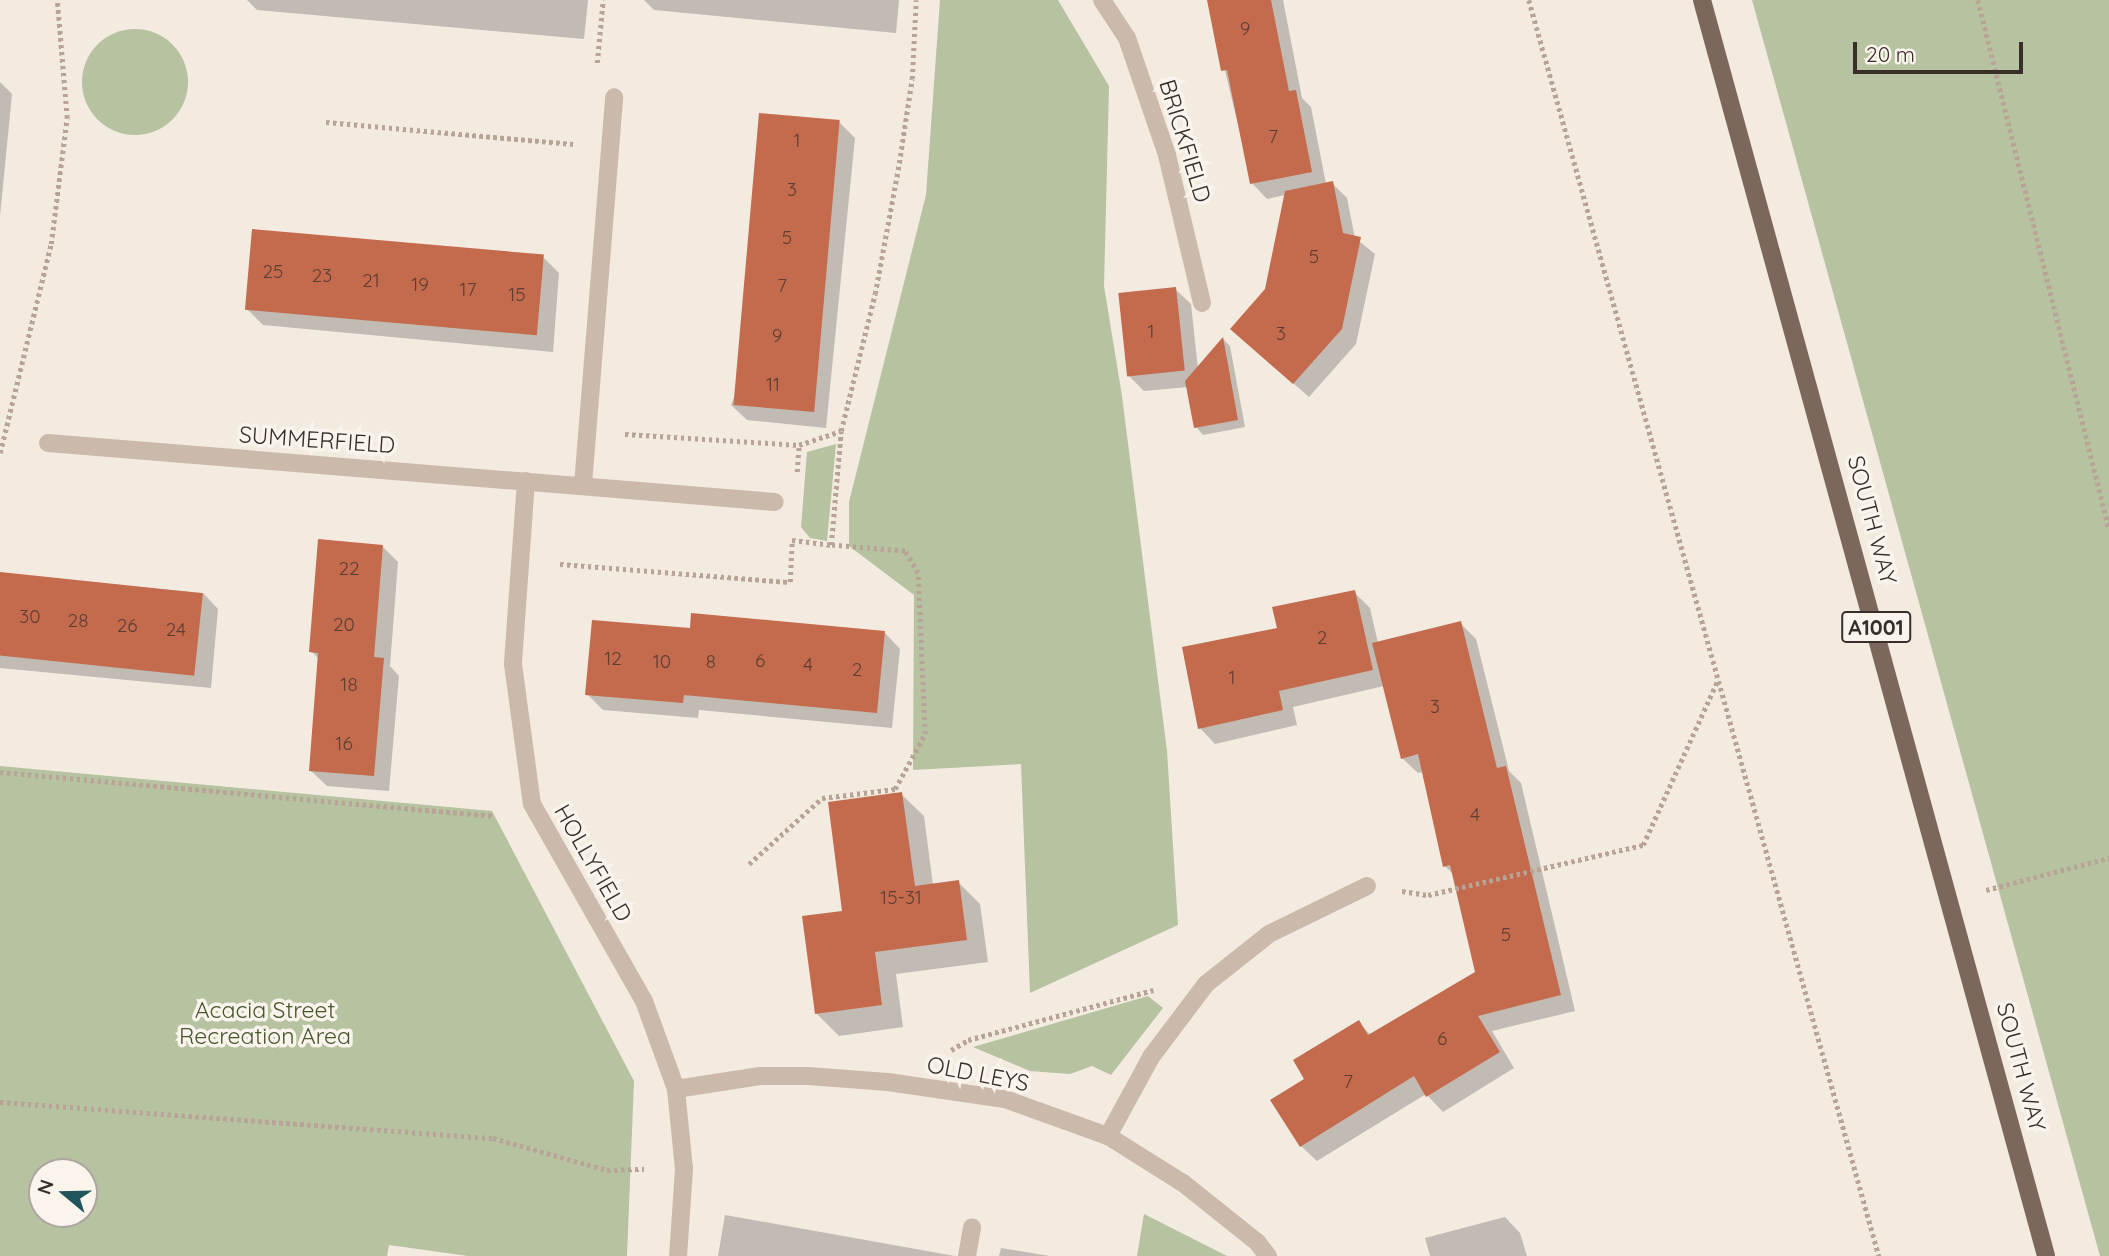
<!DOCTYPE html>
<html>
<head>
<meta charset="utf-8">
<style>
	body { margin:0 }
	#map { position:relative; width:2109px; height:1256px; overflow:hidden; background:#f3eae0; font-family:Quicksand,sans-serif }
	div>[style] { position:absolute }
	.green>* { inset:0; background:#b6c2a0 }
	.round { border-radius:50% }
	.shadow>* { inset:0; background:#0003 }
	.building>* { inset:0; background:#c46b4d; transform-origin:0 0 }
	.path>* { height:4.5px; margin-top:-2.25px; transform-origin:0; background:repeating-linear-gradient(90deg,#b7a496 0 3.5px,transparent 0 7px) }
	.service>* { height:18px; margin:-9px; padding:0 9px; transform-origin:9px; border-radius:9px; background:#cbbaac }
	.minor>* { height:18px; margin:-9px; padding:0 9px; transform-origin:9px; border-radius:9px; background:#cbbaac }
	.primary>* { height:18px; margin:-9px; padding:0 9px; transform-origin:9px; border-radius:9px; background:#7b675c }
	span { translate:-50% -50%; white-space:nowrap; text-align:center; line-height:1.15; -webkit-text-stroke:7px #faf4ed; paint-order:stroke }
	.number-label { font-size:19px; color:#5c3e33 }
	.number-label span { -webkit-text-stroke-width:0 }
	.shield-label span { padding:2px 5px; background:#faf4ed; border:2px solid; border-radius:5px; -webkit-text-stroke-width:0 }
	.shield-label { font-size:21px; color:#392f2a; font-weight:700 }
	.street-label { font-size:23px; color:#392f2a }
	.park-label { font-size:23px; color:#48572e }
	.north { position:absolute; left:28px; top:1158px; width:70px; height:70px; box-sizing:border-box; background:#faf4ed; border:2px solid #ada59f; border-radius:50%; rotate:289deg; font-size:19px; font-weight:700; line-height:28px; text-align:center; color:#392f2a }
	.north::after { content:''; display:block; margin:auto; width:24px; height:32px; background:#20565b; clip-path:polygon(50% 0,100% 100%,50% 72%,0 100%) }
	.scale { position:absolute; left:1853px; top:42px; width:170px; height:32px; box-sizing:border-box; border:4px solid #392f2a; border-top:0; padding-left:9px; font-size:21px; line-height:24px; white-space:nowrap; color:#392f2a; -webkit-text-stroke:5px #faf4ed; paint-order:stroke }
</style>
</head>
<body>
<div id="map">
	<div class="green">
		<i style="clip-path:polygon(940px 0,1058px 0,1109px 86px,1104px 286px,1122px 396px,1167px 751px,1178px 925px,1030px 993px,1021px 764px,913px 770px,914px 595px,849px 546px,849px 502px,926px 195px)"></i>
		<i style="clip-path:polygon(1752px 0,2109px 0,2109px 1256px,2100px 1256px)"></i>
		<i class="round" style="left:82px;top:29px;width:106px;height:106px"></i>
		<i style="clip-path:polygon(836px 444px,827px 541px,810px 538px,801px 527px,807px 452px)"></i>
		<i style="clip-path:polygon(evenodd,0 766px,492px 811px,634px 1081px,627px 1256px,468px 1256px,389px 1245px,387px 1256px,0 1256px,0 766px,42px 1172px,84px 1172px,84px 1214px,42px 1214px,42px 1172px)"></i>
		<i style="clip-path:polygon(1148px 996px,1163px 1008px,1111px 1075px,1092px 1066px,1070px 1074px,1030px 1071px,973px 1047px)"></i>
		<i style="clip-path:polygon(1144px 1214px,1227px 1256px,1137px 1256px)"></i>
	</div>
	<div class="shadow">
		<i style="clip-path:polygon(247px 0,588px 0,584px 39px,257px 10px)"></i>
		<i style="clip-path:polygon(644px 0,899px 0,896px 33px,654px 10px)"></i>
		<i style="clip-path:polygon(1208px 0,1283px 0,1302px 98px,1311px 107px,1326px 184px,1332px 183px,1347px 198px,1355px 238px,1375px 254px,1356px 344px,1309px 397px,1247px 343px,1266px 290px,1285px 195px,1267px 199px,1252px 183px)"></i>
		<i style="clip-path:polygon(0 82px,12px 94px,0 216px)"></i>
		<i style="clip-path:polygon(839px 122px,855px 138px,826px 428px,747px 420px,731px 405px)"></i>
		<i style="clip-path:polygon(544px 258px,559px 273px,553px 352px,263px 325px,247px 309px)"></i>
		<i style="clip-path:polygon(1175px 289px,1191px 304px,1198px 369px,1223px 339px,1230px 346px,1245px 427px,1203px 435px,1196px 427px,1188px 387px,1144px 391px,1129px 376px)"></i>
		<i style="clip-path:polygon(382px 546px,398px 562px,390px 666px,399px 676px,389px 791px,327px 786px,311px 771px,319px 659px,311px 651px)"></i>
		<i style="clip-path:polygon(0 574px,203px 593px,218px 609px,211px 688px,0 668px)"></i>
		<i style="clip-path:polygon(1354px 592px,1370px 608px,1378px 643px,1460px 623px,1476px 639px,1509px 771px,1521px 783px,1575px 1011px,1492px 1031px,1514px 1068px,1443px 1112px,1426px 1094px,1317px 1161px,1301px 1146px,1307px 1080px,1358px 1022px,1371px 1035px,1477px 973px,1454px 875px,1445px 866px,1424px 772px,1418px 773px,1402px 758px,1384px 686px,1293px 707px,1297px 725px,1215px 744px,1200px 728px,1279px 630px)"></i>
		<i style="clip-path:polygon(885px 633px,900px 649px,892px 728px,699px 710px,698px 718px,603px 710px,587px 694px)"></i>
		<i style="clip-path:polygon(901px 794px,924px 816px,933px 885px,958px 882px,980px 904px,988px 962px,896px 974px,903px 1027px,839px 1036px,817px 1014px,844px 912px)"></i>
		<i style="clip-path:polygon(725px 1215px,955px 1256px,718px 1256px)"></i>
		<i style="clip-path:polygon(1505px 1217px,1520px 1233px,1527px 1256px,1430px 1256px,1425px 1238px)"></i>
		<i style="clip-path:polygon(1001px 1248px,1050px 1256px,999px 1256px)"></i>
	</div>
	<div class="building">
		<i style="clip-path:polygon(1207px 0,1271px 0,1289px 91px,1296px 90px,1312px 172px,1250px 184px,1227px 70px,1221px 71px)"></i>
		<i style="left:759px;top:113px;width:81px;height:293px;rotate:5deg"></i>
		<i style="clip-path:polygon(1333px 181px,1343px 233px,1361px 237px,1342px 329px,1293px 384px,1230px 329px,1265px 289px,1285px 191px)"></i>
		<i style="left:252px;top:229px;width:293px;height:81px;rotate:5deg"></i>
		<i style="left:1176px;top:287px;width:84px;height:58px;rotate:84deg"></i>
		<i style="clip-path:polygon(1223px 337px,1238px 420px,1194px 428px,1185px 381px)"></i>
		<i style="clip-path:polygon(318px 539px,383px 545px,374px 657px,384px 658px,374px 776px,309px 771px,318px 653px,309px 652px)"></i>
		<i style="left:0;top:572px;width:204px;height:83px;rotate:6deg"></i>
		<i style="clip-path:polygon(1355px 590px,1373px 670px,1279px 691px,1283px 710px,1198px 729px,1182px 647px,1277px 628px,1272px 607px)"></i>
		<i style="clip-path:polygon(691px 613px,885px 631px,877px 713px,684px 695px,683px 703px,585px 695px,592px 620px,690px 628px)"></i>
		<i style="clip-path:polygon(1461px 621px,1497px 768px,1506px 766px,1561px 995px,1478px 1016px,1500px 1052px,1426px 1097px,1414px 1076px,1300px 1147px,1270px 1100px,1304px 1079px,1293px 1060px,1359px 1020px,1368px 1035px,1475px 972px,1450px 865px,1443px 867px,1418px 754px,1401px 759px,1372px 643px)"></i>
		<i style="clip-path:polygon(902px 792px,915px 886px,959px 880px,967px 940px,875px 952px,882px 1005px,815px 1014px,802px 916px,842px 911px,828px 802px)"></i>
	</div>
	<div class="path">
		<i style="left:1529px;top:0;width:1304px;rotate:74.43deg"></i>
		<i style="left:1978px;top:0;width:545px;rotate:76.09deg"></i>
		<i style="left:597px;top:63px;width:63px;rotate:-84.6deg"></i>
		<i style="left:326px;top:122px;width:248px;rotate:5.1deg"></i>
		<i style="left:625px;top:434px;width:174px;rotate:3.6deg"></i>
		<i style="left:799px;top:445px;width:44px;rotate:-18.4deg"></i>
		<i style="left:841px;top:431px;width:141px;rotate:-76.1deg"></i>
		<i style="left:875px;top:294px;width:126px;rotate:-79.5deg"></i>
		<i style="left:898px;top:170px;width:92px;rotate:-81.3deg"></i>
		<i style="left:912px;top:79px;width:79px;rotate:-87.1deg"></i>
		<i style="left:0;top:453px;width:215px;rotate:-76.3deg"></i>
		<i style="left:51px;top:244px;width:127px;rotate:-82.8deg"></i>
		<i style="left:67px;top:118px;width:118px;rotate:-94.8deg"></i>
		<i style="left:797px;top:472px;width:27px;rotate:-86deg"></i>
		<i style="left:792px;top:540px;width:39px;rotate:7deg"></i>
		<i style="left:560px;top:564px;width:231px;rotate:4.5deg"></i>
		<i style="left:790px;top:582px;width:41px;rotate:-87.2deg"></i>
		<i style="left:0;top:772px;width:496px;rotate:5.1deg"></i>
		<i style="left:749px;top:864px;width:98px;rotate:-42.1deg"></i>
		<i style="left:822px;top:798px;width:74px;rotate:-7deg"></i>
		<i style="left:895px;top:789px;width:63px;rotate:-61.4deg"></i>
		<i style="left:925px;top:734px;width:161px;rotate:-92.5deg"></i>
		<i style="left:918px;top:573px;width:26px;rotate:-121deg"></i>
		<i style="left:905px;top:551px;width:74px;rotate:-175.4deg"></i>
		<i style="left:831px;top:545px;width:114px;rotate:-85deg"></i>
		<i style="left:1986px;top:890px;width:127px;rotate:-14.6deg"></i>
		<i style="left:1402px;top:891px;width:26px;rotate:9deg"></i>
		<i style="left:1428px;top:895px;width:221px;rotate:-13.1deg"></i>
		<i style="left:1643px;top:845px;width:179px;rotate:-65.6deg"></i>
		<i style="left:951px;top:1050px;width:20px;rotate:-30deg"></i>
		<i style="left:968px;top:1040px;width:192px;rotate:-15.1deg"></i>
		<i style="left:0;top:1102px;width:494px;rotate:4.2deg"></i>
		<i style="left:493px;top:1138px;width:118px;rotate:15.7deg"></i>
		<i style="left:607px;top:1170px;width:37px;rotate:-2deg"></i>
	</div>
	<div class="service">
		<i style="left:967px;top:1256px;width:29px;rotate:-80deg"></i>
	</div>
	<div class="minor">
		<i style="left:1102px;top:0;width:45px;rotate:56.7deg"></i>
		<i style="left:1127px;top:38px;width:124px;rotate:71.1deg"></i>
		<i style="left:1167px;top:155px;width:152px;rotate:76.7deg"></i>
		<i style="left:48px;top:443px;width:729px;rotate:4.64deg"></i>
		<i style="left:526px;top:481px;width:183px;rotate:94.1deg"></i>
		<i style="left:513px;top:664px;width:141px;rotate:82.3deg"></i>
		<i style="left:532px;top:804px;width:227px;rotate:60.4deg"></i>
		<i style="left:644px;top:1001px;width:94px;rotate:70deg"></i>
		<i style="left:676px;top:1089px;width:80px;rotate:84.3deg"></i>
		<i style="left:684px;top:1169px;width:87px;rotate:93.9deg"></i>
		<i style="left:583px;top:485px;width:389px;rotate:-85.4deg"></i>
		<i style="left:676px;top:1089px;width:85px;rotate:-8.8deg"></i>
		<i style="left:760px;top:1076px;width:48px"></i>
		<i style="left:808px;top:1076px;width:80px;rotate:4.3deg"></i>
		<i style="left:888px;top:1082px;width:118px;rotate:8.3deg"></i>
		<i style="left:1005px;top:1099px;width:109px;rotate:19.8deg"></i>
		<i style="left:1108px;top:1136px;width:89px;rotate:32.1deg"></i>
		<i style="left:1183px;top:1183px;width:95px;rotate:38.6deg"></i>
		<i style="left:1257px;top:1242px;width:18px;rotate:52deg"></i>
		<i style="left:1108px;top:1136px;width:90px;rotate:-61.4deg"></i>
		<i style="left:1151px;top:1057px;width:91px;rotate:-53deg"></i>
		<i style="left:1206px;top:984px;width:80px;rotate:-38.4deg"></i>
		<i style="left:1269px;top:934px;width:109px;rotate:-26.1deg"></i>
	</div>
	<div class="primary">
		<i style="left:1702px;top:0;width:1302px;rotate:74.68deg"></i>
	</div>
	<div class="number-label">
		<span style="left:1245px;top:29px">9</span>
		<span style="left:1273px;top:137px">7</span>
		<span style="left:797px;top:141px">1</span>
		<span style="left:792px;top:190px">3</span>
		<span style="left:787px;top:238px">5</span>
		<span style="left:1314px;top:257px">5</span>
		<span style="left:273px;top:272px">25</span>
		<span style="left:322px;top:276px">23</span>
		<span style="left:371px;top:281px">21</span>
		<span style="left:420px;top:285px">19</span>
		<span style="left:782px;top:286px">7</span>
		<span style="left:468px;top:290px">17</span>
		<span style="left:517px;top:295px">15</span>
		<span style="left:1151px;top:332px">1</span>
		<span style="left:1281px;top:334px">3</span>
		<span style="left:777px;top:336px">9</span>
		<span style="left:773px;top:385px">11</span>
		<span style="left:349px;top:569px">22</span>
		<span style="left:30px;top:617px">30</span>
		<span style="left:78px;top:621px">28</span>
		<span style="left:344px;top:625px">20</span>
		<span style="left:127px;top:626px">26</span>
		<span style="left:176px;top:630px">24</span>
		<span style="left:1322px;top:638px">2</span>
		<span style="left:613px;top:659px">12</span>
		<span style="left:760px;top:661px">6</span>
		<span style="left:662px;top:662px">10</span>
		<span style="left:711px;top:662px">8</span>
		<span style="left:808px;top:665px">4</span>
		<span style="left:857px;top:670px">2</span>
		<span style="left:1232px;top:678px">1</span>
		<span style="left:349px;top:685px">18</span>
		<span style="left:1435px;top:707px">3</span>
		<span style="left:344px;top:744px">16</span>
		<span style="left:1475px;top:815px">4</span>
		<span style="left:901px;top:898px">15-31</span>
		<span style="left:1506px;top:935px">5</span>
		<span style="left:1442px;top:1039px">6</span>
		<span style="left:1348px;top:1082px">7</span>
	</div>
	<div class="shield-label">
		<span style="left:1876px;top:627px">A1001</span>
	</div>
	<div class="street-label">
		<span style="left:1185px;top:141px;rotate:73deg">BRICKFIELD</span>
		<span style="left:317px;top:440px;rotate:4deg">SUMMERFIELD</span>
		<span style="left:1872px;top:520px;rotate:75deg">SOUTH WAY</span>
		<span style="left:593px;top:863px;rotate:60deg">HOLLYFIELD</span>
		<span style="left:2021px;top:1067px;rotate:75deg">SOUTH WAY</span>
		<span style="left:978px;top:1074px;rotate:11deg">OLD LEYS</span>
	</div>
	<div class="park-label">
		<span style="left:265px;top:1023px">Acacia Street<br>Recreation Area</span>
	</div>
	<div class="north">N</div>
	<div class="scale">20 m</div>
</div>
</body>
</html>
